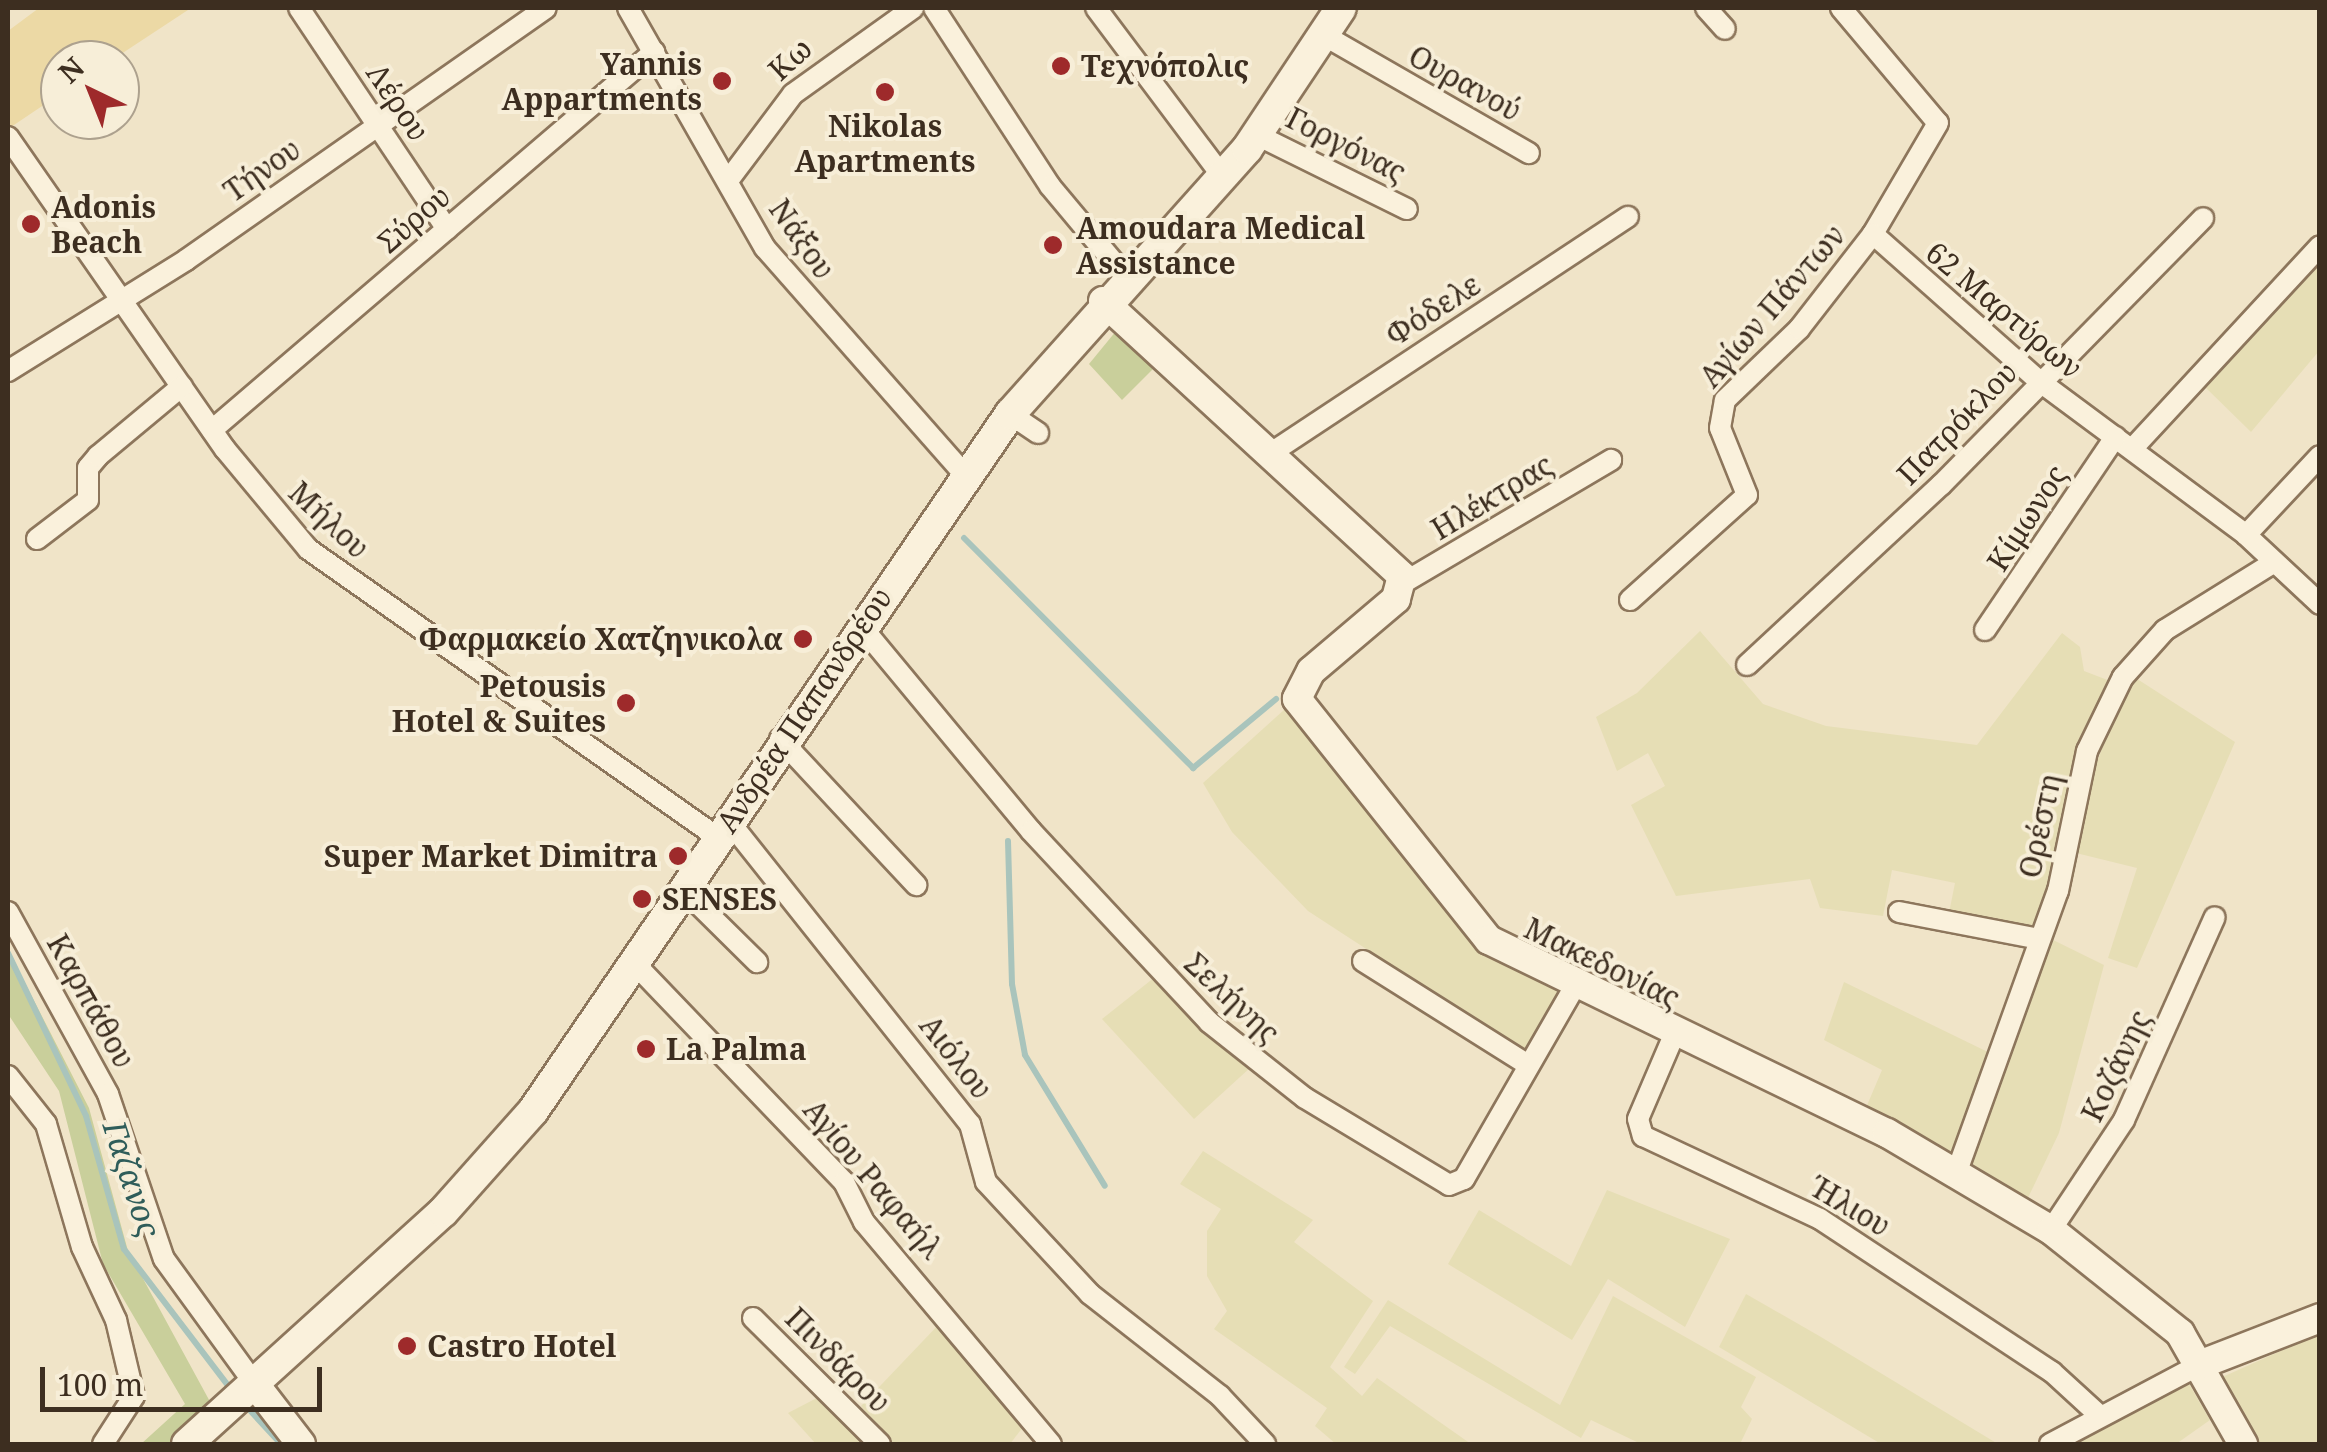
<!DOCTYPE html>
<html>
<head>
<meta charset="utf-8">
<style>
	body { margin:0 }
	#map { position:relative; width:2327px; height:1452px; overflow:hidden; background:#f0e4c8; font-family:"Noto Serif",serif }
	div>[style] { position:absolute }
	.farmland>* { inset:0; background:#e6deb5 }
	.green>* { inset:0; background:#c9cf9b }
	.sand>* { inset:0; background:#ecd9a5 }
	.stream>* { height:6px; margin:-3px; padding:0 3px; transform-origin:3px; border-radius:3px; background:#a9c4bc }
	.roads { filter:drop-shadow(2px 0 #8d765c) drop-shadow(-2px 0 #8d765c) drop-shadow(0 2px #8d765c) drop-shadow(0 -2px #8d765c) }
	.minor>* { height:20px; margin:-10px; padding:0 10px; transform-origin:10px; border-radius:10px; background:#faf1dc }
	.tertiary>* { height:28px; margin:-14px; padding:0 14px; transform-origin:14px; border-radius:14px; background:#faf1dc }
	.secondary>* { height:30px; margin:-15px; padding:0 15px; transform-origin:15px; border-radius:15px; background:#faf1dc }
	.dots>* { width:28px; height:28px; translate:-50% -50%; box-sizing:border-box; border:5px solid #f7eed8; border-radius:50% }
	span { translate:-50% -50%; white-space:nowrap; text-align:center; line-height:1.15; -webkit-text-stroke:8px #f7eed8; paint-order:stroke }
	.street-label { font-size:30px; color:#3d2e20 }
	.poi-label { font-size:30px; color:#3d2e20; font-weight:700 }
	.right { translate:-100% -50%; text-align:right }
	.left { translate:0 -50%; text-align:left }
	.water-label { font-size:32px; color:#2f5d5a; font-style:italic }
	.frame { position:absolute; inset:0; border:10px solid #3d2e20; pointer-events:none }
	.north { position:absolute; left:40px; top:40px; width:100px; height:100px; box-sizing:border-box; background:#f7eed8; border:2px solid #ada18e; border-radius:50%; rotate:317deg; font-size:28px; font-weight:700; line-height:40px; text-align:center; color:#3d2e20 }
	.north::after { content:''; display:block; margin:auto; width:35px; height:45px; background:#9e2a2b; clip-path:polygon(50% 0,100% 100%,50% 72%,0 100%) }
	.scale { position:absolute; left:40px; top:1367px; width:282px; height:45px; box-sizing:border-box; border:5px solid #3d2e20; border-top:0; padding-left:12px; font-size:30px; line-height:35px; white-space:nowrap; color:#3d2e20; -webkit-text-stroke:8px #f7eed8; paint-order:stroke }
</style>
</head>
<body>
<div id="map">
	<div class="farmland">
		<i style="clip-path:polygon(2319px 255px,2319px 351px,2251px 432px,2204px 386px)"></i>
		<i style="clip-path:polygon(1700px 631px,1763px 704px,1826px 726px,1977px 745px,2062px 633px,2080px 647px,2084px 671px,2118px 684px,2039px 930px,1949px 913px,1955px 883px,1892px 870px,1883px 916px,1820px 908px,1810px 879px,1676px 896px,1631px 805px,1665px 786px,1648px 753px,1617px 771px,1596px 717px,1637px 693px)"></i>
		<i style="clip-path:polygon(2131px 675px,2235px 742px,2137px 968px,2108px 958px,2137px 868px,2076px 853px,2089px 782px)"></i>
		<i style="clip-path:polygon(1285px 709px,1476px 946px,1558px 991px,1526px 1053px,1308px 911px,1232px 832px,1203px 783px)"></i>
		<i style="clip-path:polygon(2047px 937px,2104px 965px,2059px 1133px,2025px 1204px,1968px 1167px)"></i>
		<i style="clip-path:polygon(1155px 977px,1251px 1067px,1194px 1119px,1102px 1019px)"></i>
		<i style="clip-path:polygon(1844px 982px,1994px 1055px,1957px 1160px,1865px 1110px,1882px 1070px,1824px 1040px)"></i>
		<i style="clip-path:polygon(1203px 1151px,1313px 1220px,1294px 1242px,1373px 1301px,1330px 1367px,1362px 1396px,1377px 1378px,1471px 1444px,1336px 1444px,1315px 1426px,1327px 1408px,1214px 1329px,1227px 1311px,1207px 1276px,1207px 1231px,1221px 1209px,1180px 1184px)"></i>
		<i style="clip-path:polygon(1607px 1190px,1730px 1239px,1685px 1327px,1608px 1279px,1572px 1340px,1448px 1264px,1479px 1210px,1571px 1266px)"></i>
		<i style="clip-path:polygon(1746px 1294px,1821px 1337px,1998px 1444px,1881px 1444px,1719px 1347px)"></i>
		<i style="clip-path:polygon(1613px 1296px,1756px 1377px,1741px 1407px,1752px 1419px,1740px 1444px,1641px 1444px,1591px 1420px,1581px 1438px,1390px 1326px,1355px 1374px,1344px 1367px,1388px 1300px,1560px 1405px)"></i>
		<i style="clip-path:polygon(942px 1321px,1026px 1423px,1010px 1444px,892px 1444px,861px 1406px)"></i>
		<i style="clip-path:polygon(2319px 1334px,2319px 1444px,2259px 1444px,2218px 1379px)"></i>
		<i style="clip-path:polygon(2185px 1377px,2210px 1420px,2176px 1444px,2060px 1444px)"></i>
		<i style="clip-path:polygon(836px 1388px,878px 1433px,865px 1444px,816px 1444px,788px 1413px)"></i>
	</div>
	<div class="green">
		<i style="clip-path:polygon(1121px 325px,1162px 360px,1122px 400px,1089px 364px)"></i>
		<i style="clip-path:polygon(8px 950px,89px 1108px,128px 1251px,214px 1409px,175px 1444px,141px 1444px,185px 1404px,103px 1264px,59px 1091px,8px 1014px)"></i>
	</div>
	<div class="sand">
		<i style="clip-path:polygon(39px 8px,191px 8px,112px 60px,60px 60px,60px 94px,8px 129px,8px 31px)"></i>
	</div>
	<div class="stream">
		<i style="left:964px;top:538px;width:325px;rotate:45.1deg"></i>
		<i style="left:1193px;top:768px;width:108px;rotate:-39.7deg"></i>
		<i style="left:1008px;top:841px;width:143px;rotate:88.4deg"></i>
		<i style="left:1012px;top:984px;width:72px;rotate:79.6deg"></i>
		<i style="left:1025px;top:1055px;width:153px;rotate:58.6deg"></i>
		<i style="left:8px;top:953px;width:181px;rotate:64.4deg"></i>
		<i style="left:86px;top:1116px;width:138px;rotate:74.1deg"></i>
		<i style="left:124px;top:1249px;width:180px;rotate:52.7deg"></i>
		<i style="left:245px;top:1405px;width:53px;rotate:47.3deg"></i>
	</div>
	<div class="roads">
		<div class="minor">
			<i style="left:299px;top:8px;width:266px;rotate:56.2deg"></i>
			<i style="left:628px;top:8px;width:276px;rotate:60.3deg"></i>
			<i style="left:765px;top:248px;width:304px;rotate:48.6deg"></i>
			<i style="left:934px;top:8px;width:212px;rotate:56.9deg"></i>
			<i style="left:1050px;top:186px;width:119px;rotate:50.1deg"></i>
			<i style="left:1096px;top:8px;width:211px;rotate:53.1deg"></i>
			<i style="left:1706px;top:8px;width:28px;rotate:48deg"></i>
			<i style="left:1841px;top:8px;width:150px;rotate:49.9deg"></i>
			<i style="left:1938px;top:123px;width:129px;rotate:120.4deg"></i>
			<i style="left:1873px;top:234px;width:222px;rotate:41.5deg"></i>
			<i style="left:2039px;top:381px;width:258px;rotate:36.6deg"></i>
			<i style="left:2246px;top:535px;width:101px;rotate:43deg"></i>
			<i style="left:1320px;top:33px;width:241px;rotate:29.9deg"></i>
			<i style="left:1257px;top:135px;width:167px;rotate:26.3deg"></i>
			<i style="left:8px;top:137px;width:380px;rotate:55.2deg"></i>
			<i style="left:225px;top:449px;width:130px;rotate:50.3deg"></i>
			<i style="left:308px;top:549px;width:500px;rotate:35.15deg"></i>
			<i style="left:730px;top:178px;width:105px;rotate:-53.1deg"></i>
			<i style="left:793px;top:94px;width:148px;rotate:-35.6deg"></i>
			<i style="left:8px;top:371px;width:210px;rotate:-31.9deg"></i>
			<i style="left:186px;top:260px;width:439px;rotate:-35deg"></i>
			<i style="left:1010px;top:414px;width:34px;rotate:34deg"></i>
			<i style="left:212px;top:430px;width:582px;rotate:-40.54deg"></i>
			<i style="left:2133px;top:448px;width:275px;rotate:-47.2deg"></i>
			<i style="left:1271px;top:453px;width:428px;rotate:-33.5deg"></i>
			<i style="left:2246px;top:535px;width:108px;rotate:-46.9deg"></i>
			<i style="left:37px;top:539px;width:64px;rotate:-37.4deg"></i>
			<i style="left:88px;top:500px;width:32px;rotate:-90deg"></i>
			<i style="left:88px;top:468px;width:16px;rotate:-50deg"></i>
			<i style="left:98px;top:456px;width:109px;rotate:-39.8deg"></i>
			<i style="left:1403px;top:583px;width:242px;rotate:-30.6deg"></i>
			<i style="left:1630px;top:600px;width:157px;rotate:-41.9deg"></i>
			<i style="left:1747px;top:495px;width:72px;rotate:-111.9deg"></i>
			<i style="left:1720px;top:428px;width:28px;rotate:-80deg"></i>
			<i style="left:1725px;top:400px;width:103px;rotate:-43.8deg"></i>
			<i style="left:1799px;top:329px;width:120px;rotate:-52.1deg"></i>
			<i style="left:860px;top:625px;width:268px;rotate:50.3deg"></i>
			<i style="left:1031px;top:831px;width:261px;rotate:47deg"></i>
			<i style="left:1209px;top:1022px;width:122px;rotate:38.4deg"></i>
			<i style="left:1305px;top:1098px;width:168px;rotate:31.1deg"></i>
			<i style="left:1449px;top:1185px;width:16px;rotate:-22deg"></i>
			<i style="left:1464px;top:1179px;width:220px;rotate:-60.1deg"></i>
			<i style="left:1985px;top:630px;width:233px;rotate:-56deg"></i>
			<i style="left:1747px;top:665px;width:265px;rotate:-42.9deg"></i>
			<i style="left:1941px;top:485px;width:374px;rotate:-45.5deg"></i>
			<i style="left:780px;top:739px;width:200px;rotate:47deg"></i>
			<i style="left:728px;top:820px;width:389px;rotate:51.5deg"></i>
			<i style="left:970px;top:1124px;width:60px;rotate:74.6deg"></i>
			<i style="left:986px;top:1182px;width:153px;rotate:47.1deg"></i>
			<i style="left:1090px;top:1294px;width:165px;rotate:38.1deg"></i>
			<i style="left:1220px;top:1396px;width:66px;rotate:46.8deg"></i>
			<i style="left:684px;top:890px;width:103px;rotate:44.6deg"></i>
			<i style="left:8px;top:912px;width:208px;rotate:61.2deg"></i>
			<i style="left:108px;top:1094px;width:174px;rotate:71.3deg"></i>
			<i style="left:164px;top:1259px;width:153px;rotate:54deg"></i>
			<i style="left:1899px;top:912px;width:143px;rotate:10.9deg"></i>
			<i style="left:1363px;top:961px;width:195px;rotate:32.2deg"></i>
			<i style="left:635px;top:964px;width:302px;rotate:46.2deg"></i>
			<i style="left:844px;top:1182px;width:45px;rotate:63.4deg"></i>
			<i style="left:864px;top:1222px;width:290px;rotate:49.9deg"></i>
			<i style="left:1674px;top:1035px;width:91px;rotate:113.2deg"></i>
			<i style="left:1638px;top:1119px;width:18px;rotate:74deg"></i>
			<i style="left:1643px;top:1136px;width:195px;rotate:25.1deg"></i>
			<i style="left:1820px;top:1219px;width:278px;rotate:33.4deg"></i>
			<i style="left:2052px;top:1372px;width:65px;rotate:42.5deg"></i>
			<i style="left:8px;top:1076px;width:61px;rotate:51.6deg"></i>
			<i style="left:46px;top:1124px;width:128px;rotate:73.7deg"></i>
			<i style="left:82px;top:1247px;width:81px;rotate:65deg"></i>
			<i style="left:116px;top:1320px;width:78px;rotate:76.7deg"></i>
			<i style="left:134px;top:1396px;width:57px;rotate:122.9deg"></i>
			<i style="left:1957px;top:1171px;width:298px;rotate:-70.2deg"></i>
			<i style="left:2058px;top:891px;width:143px;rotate:-78.3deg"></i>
			<i style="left:2087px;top:751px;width:82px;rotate:-64.1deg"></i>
			<i style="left:2123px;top:677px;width:63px;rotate:-48.2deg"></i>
			<i style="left:2165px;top:630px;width:127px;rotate:-31.8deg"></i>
			<i style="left:2051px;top:1230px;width:132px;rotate:-56.4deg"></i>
			<i style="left:2124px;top:1120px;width:222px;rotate:-65.9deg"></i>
			<i style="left:753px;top:1318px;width:179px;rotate:44.8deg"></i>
			<i style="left:2050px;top:1444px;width:169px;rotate:-27.9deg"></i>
		</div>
		<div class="tertiary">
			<i style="left:1103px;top:301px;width:406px;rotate:42.6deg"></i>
			<i style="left:1402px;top:576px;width:24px;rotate:105deg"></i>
			<i style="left:1396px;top:599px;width:111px;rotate:139.7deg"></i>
			<i style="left:1311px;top:671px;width:31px;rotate:117deg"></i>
			<i style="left:1297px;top:699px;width:308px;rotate:51.5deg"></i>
			<i style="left:1489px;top:940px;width:442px;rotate:25.9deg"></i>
			<i style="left:1887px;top:1133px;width:191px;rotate:30.6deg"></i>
			<i style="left:2051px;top:1230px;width:165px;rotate:38.6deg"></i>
			<i style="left:2180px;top:1333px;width:128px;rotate:60.4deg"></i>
			<i style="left:2199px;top:1365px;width:130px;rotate:-21.2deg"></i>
			<i style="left:254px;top:1383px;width:77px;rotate:52.4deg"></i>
		</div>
		<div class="secondary">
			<i style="left:187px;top:1444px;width:345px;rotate:-42.2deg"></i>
			<i style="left:443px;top:1212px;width:135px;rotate:-48.3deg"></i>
			<i style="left:533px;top:1111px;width:845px;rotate:-55.61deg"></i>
			<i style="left:1010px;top:414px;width:356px;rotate:-48.2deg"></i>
			<i style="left:1247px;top:149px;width:169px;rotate:-56.3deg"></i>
		</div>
	</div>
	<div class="dots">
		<i style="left:1061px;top:66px;background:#9e2a2b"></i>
		<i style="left:722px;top:81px;background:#9e2a2b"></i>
		<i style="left:885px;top:92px;background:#9e2a2b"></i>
		<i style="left:31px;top:224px;background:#9e2a2b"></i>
		<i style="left:1053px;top:245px;background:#9e2a2b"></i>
		<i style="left:803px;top:639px;background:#9e2a2b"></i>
		<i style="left:626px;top:703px;background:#9e2a2b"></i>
		<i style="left:678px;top:856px;background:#9e2a2b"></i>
		<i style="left:642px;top:899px;background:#9e2a2b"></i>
		<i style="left:646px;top:1049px;background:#9e2a2b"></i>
		<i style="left:407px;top:1346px;background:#9e2a2b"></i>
	</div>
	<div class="street-label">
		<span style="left:790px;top:59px;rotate:-43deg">Κω</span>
		<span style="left:1465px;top:83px;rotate:29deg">Ουρανού</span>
		<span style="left:398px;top:102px;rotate:56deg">Λέρου</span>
		<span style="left:1346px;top:145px;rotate:27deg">Γοργόνας</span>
		<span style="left:262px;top:170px;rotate:-35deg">Τήνου</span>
		<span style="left:414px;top:219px;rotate:-41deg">Σύρου</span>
		<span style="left:802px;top:239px;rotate:55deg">Νάξου</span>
		<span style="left:1772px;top:306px;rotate:-49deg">Αγίων Πάντων</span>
		<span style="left:1433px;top:310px;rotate:-33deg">Φόδελε</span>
		<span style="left:2004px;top:310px;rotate:40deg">62 Μαρτύρων</span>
		<span style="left:1957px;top:423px;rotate:-46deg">Πατρόκλου</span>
		<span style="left:1492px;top:497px;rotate:-31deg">Ηλέκτρας</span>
		<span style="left:2027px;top:518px;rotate:-57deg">Κίμωνος</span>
		<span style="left:329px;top:520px;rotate:43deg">Μήλου</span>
		<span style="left:804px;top:710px;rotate:-56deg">Ανδρέα Παπανδρέου</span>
		<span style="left:2040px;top:826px;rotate:-78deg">Ορέστη</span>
		<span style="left:1602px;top:963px;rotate:26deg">Μακεδονίας</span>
		<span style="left:1232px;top:998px;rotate:43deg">Σελήνης</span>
		<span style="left:91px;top:1001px;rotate:61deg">Καρπάθου</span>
		<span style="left:956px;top:1057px;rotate:52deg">Αιόλου</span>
		<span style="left:2116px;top:1066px;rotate:-64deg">Κοζάνης</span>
		<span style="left:873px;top:1179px;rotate:50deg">Αγίου Ραφαήλ</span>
		<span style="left:1850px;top:1206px;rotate:31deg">Ήλιου</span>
		<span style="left:838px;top:1360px;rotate:45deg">Πινδάρου</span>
	</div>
	<div class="poi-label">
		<span class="right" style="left:702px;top:81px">Yannis<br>Appartments</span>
		<span class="left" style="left:1081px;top:66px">Τεχνόπολις</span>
		<span style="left:885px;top:143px">Nikolas<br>Apartments</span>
		<span class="left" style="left:51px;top:224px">Adonis<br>Beach</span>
		<span class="left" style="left:1076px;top:245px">Amoudara Medical<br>Assistance</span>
		<span class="right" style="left:783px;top:639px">Φαρμακείο Χατζηνικολα</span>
		<span class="right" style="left:606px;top:703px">Petousis<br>Hotel &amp; Suites</span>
		<span class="right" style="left:658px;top:856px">Super Market Dimitra</span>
		<span class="left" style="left:662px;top:899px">SENSES</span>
		<span class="left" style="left:666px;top:1049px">La Palma</span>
		<span class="left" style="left:427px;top:1346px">Castro Hotel</span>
	</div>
	<div class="water-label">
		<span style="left:132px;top:1179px;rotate:72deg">Γαζανος</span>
	</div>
	<div class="frame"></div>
	<div class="north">N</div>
	<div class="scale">100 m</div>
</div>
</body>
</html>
